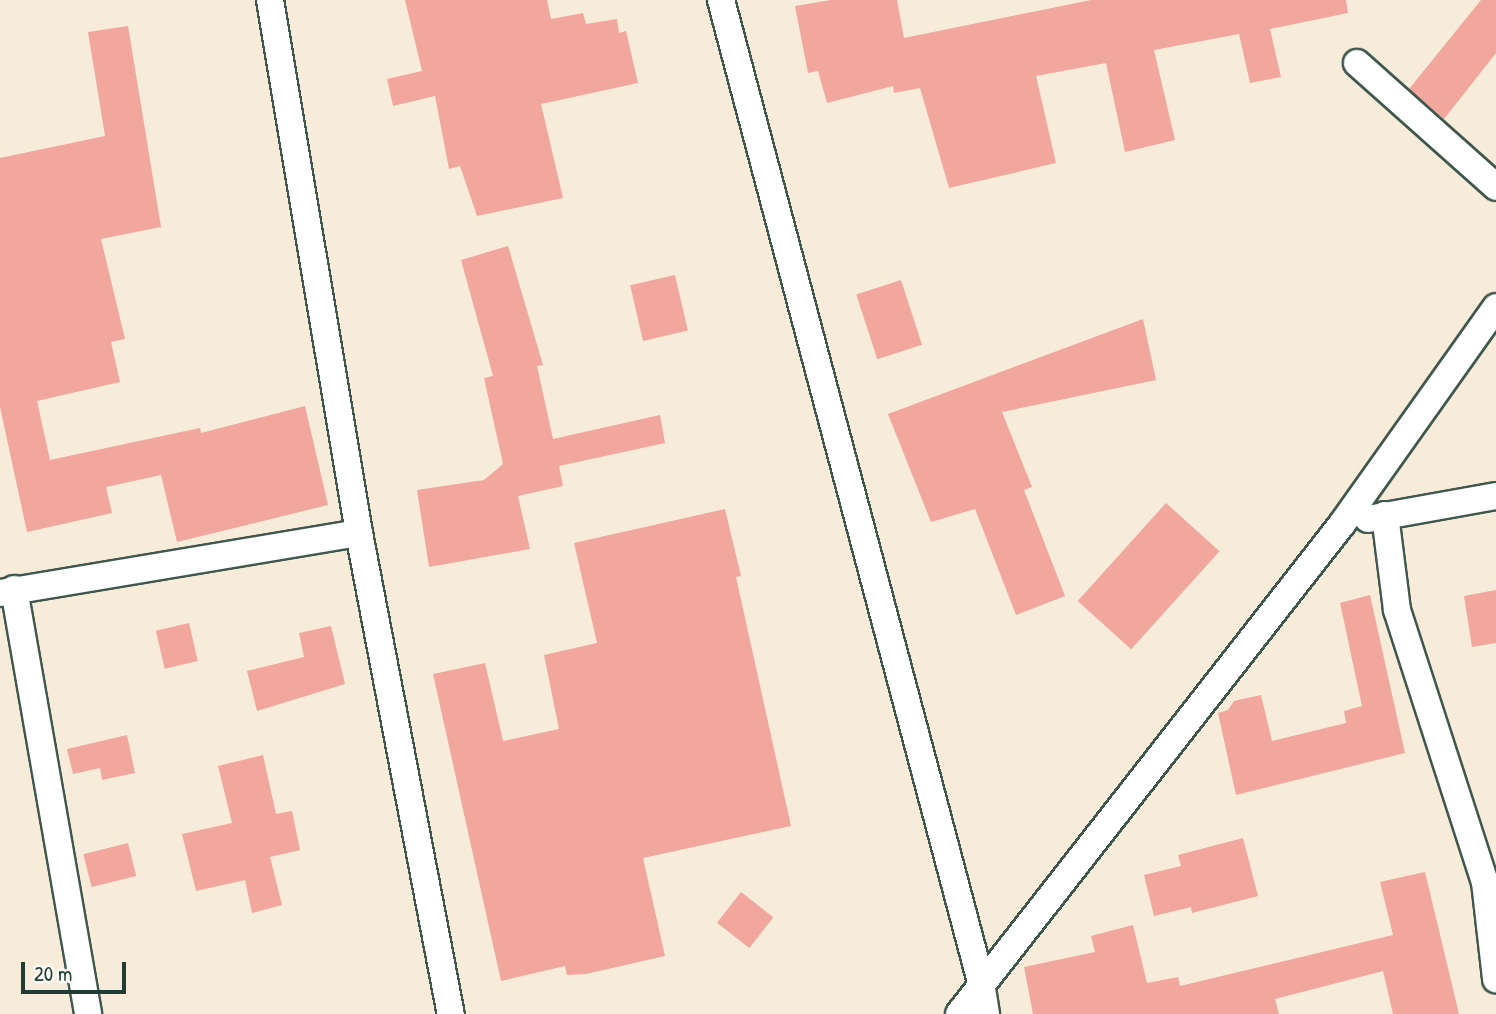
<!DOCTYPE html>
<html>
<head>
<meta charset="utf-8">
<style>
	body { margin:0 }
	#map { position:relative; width:1496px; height:1014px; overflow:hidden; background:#f7ecd9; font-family:"Patrick Hand",sans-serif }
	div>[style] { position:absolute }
	.building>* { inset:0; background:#f1a69e; transform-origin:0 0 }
	.roads { filter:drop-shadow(2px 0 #3f574d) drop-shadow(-2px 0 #3f574d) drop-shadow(0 2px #3f574d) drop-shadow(0 -2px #3f574d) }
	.street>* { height:26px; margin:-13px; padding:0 13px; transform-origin:13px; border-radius:13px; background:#fff }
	span { translate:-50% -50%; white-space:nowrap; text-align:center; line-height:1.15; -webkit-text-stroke:5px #fdfcf7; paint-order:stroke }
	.scale { position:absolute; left:21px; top:962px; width:105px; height:32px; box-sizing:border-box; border:4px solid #1f3d34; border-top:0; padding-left:9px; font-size:21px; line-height:24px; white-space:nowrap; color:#1f3d34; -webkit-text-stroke:5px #fdfcf7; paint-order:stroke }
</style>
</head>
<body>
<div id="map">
	<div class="building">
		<i style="clip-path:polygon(405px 0,547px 0,551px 19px,583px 13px,586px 24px,617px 19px,619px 33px,626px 31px,638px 83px,541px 104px,563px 198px,477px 216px,460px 166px,449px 169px,435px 96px,393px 106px,387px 79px,422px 71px)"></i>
		<i style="clip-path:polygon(831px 0,897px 0,904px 38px,1091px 0,1346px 0,1348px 13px,1270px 29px,1281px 77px,1250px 83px,1239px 34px,1154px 50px,1175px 140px,1125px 152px,1106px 63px,1036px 76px,1056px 163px,949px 188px,920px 88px,894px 93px,893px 86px,827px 103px,818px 71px,808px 73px,795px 6px)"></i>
		<i style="clip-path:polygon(1481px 0,1496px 0,1496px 53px,1444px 119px,1409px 89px)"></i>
		<i style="clip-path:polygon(128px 26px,161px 227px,101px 239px,125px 339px,111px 342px,120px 382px,37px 401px,50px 460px,200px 428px,201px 433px,305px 406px,328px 505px,177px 542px,161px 475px,106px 487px,112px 513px,27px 532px,0 407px,0 158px,105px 136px,88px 32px)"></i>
		<i style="clip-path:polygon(508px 246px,543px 365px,537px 366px,553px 439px,660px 415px,665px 443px,559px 466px,563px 486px,518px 496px,530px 549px,429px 567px,417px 490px,484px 480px,503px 464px,484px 378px,493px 376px,461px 260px)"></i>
		<i style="left:675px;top:275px;width:57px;height:46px;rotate:77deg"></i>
		<i style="left:901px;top:280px;width:68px;height:47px;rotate:72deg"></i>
		<i style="clip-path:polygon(1143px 319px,1156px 380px,1002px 412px,1032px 487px,1024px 490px,1065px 596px,1016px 615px,975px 509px,931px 522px,888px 414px)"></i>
		<i style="left:1166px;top:503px;width:72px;height:132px;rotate:42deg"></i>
		<i style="clip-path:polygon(725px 509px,741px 576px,736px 577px,791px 826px,643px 858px,665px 956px,586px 974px,567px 975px,565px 966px,501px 981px,433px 674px,485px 663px,503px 741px,559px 729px,544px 655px,597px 643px,574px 543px)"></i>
		<i style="clip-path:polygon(1496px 590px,1496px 643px,1472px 647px,1464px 596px)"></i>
		<i style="clip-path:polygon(1370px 595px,1405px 753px,1236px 795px,1218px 713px,1228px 710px,1234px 701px,1261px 695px,1272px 741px,1346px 723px,1344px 711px,1362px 706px,1340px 603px)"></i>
		<i style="left:189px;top:623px;width:39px;height:34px;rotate:77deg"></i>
		<i style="clip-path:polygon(331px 626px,345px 684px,257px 711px,247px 671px,304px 657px,299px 633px)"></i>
		<i style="clip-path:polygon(127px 735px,135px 773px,102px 780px,100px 768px,73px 774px,67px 749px)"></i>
		<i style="clip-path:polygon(263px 755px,276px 814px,292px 811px,300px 850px,270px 857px,282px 905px,252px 913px,245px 880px,196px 891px,182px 834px,232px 823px,218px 766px)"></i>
		<i style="clip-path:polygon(1243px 838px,1258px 896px,1192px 913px,1191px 907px,1154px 916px,1144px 875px,1181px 866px,1178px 855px)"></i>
		<i style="left:128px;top:843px;width:34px;height:46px;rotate:76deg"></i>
		<i style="clip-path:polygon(1425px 872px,1459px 1014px,1393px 1014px,1383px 971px,1275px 999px,1279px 1014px,1033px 1014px,1024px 967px,1095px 952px,1091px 936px,1133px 925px,1147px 983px,1178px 977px,1180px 986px,1393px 935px,1380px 882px)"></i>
		<i style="left:741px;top:892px;width:41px;height:39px;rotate:38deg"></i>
	</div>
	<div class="roads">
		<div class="street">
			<i style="left:270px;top:0;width:540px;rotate:80.52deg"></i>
			<i style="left:359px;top:533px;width:490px;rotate:79.2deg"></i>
			<i style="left:721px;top:0;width:1016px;rotate:75.17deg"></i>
			<i style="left:981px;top:982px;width:32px;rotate:81deg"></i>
			<i style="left:1357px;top:63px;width:186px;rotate:41.7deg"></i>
			<i style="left:1385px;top:515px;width:96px;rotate:82.8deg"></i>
			<i style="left:1397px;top:610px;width:286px;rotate:72.1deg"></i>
			<i style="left:1485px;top:882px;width:98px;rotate:83.5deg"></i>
			<i style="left:1368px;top:519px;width:130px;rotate:-10.2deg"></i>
			<i style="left:14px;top:589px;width:431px;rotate:80.1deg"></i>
			<i style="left:0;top:593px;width:364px;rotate:-9.5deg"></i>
			<i style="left:959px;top:1014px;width:622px;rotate:-51.99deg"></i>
			<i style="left:1342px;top:524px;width:266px;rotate:-54.6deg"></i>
		</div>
	</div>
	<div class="scale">20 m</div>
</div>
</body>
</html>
